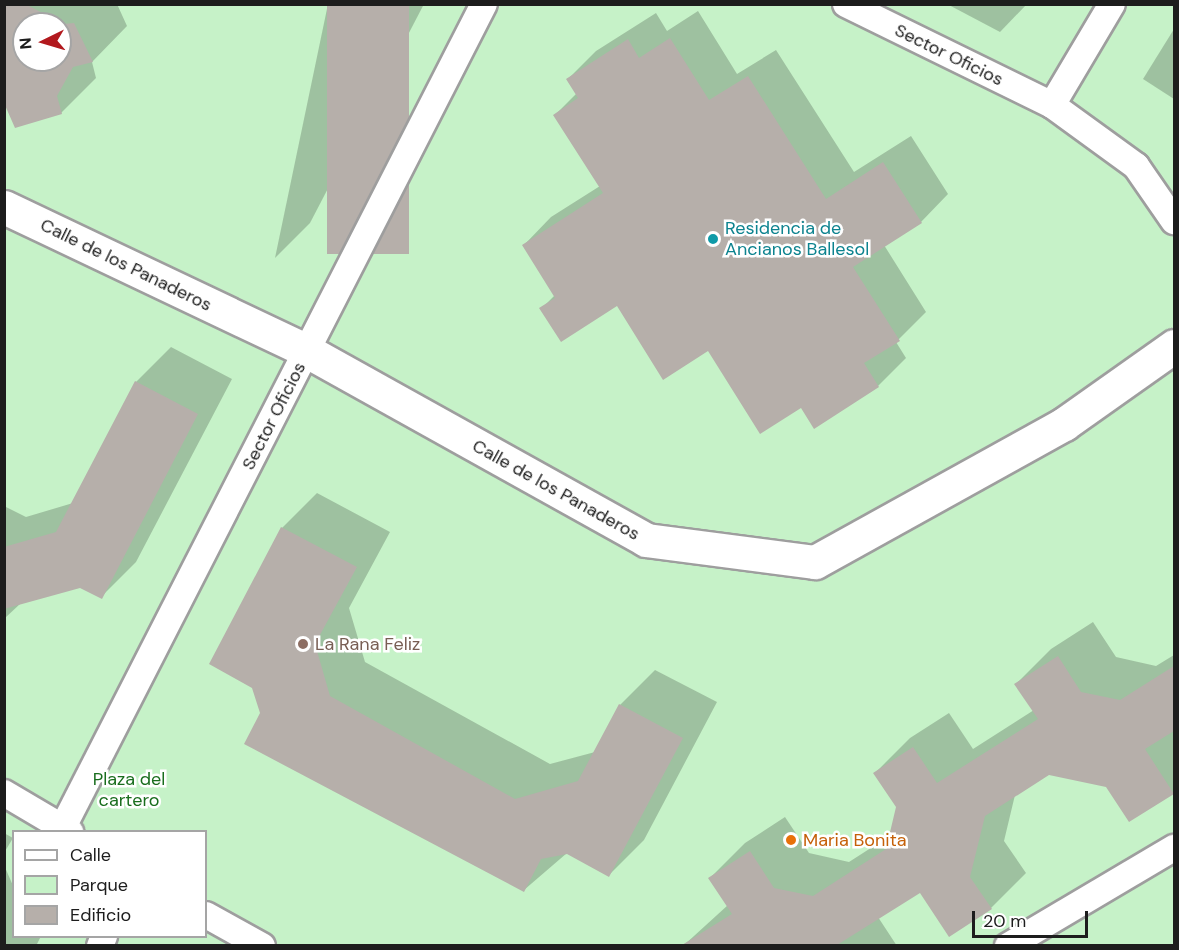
<!DOCTYPE html>
<html>
<head>
<meta charset="utf-8">
<style>
	body { margin:0 }
	#map { position:relative; width:1179px; height:950px; overflow:hidden; background:#edeae4; font-family:"DM Sans",sans-serif }
	div>[style] { position:absolute }
	.park>* { inset:0; background:#c6f2c8 }
	.shadow>* { inset:0; background:#0003 }
	.building>* { inset:0; background:#b6afaa; transform-origin:0 0 }
	.roads { filter:drop-shadow(2px 0 #9e9e9e) drop-shadow(-2px 0 #9e9e9e) drop-shadow(0 2px #9e9e9e) drop-shadow(0 -2px #9e9e9e) }
	.pedestrian>* { height:26px; margin:-13px; padding:0 13px; transform-origin:13px; border-radius:13px; background:#fff }
	.minor>* { height:33px; margin:-16.5px; padding:0 16.5px; transform-origin:16.5px; border-radius:16.5px; background:#fff }
	.dots>* { width:16px; height:16px; translate:-50% -50%; box-sizing:border-box; border:3px solid #fff; border-radius:50% }
	span { translate:-50% -50%; white-space:nowrap; text-align:center; line-height:1.15; -webkit-text-stroke:5px #fff; paint-order:stroke }
	.street-label { font-size:18px; color:#1d1d1d }
	.culture-label { font-size:18px; color:#0d838f }
	.left { translate:0 -50%; text-align:left }
	.education-label { font-size:18px; color:#785e54 }
	.park-label { font-size:18px; color:#196d1d }
	.food-label { font-size:18px; color:#c56008 }
	.frame { position:absolute; inset:0; border:6px solid #1d1d1d; pointer-events:none }
	.legend { position:absolute; left:12px; top:830px; width:195px; height:108px; box-sizing:border-box; background:#fff; border:2px solid #a5a5a5; margin:0; padding:8px 10px; list-style:none; font-size:18px; color:#1d1d1d }
	.legend li { display:flex; align-items:center; gap:12px; height:30px }
	.legend b { width:30px; border:2px solid #a5a5a5 }
	.north { position:absolute; left:12px; top:12px; width:60px; height:60px; box-sizing:border-box; background:#fff; border:2px solid #a5a5a5; border-radius:50%; rotate:265deg; font-size:16px; font-weight:700; line-height:24px; text-align:center; color:#1d1d1d }
	.north::after { content:''; display:block; margin:auto; width:21px; height:27px; background:#b2191e; clip-path:polygon(50% 0,100% 100%,50% 72%,0 100%) }
	.scale { position:absolute; left:972px; top:911px; width:116px; height:27px; box-sizing:border-box; border:3px solid #1d1d1d; border-top:0; padding-left:8px; font-size:18px; line-height:21px; white-space:nowrap; color:#1d1d1d; -webkit-text-stroke:4px #fff; paint-order:stroke }
</style>
</head>
<body>
<div id="map">
	<div class="park">
		<i style="clip-path:polygon(evenodd,5px 5px,1174px 5px,1174px 945px,5px 946px,5px 5px,24px 24px,60px 24px,60px 60px,24px 60px,24px 24px,5px 5px,14px 832px,206px 832px,206px 936px,14px 936px,14px 832px)"></i>
	</div>
	<div class="shadow">
		<i style="clip-path:polygon(evenodd,4px 4px,117px 4px,127px 26px,92px 62px,96px 78px,61px 113px,16px 126px,4px 4px,24px 24px,60px 24px,60px 60px,24px 60px,24px 24px)"></i>
		<i style="clip-path:polygon(328px 4px,424px 4px,310px 223px,275px 258px)"></i>
		<i style="clip-path:polygon(947px 4px,1027px 4px,1000px 32px)"></i>
		<i style="clip-path:polygon(698px 11px,737px 74px,776px 50px,854px 172px,911px 136px,948px 194px,921px 222px,884px 245px,926px 312px,896px 342px,906px 358px,878px 386px,815px 427px,802px 406px,709px 348px,617px 304px,541px 309px,555px 295px,524px 245px,551px 217px,600px 186px,555px 115px,577px 93px,568px 79px,596px 51px,656px 13px,667px 31px)"></i>
		<i style="clip-path:polygon(1174px 29px,1174px 99px,1143px 79px)"></i>
		<i style="clip-path:polygon(171px 347px,232px 379px,136px 562px,101px 597px,80px 586px,21px 603px,4px 619px,4px 506px,26px 517px,73px 503px,136px 382px)"></i>
		<i style="clip-path:polygon(317px 493px,390px 532px,349px 608px,365px 662px,550px 764px,595px 752px,620px 705px,655px 670px,717px 702px,644px 840px,609px 875px,567px 853px,524px 890px,261px 713px,282px 528px)"></i>
		<i style="clip-path:polygon(1093px 622px,1116px 657px,1156px 666px,1174px 655px,1174px 792px,1130px 820px,1107px 785px,1049px 774px,1015px 795px,1004px 841px,1026px 873px,991px 908px,920px 891px,878px 917px,897px 946px,683px 946px,728px 905px,710px 878px,745px 843px,785px 817px,809px 853px,849px 862px,891px 835px,897px 807px,875px 773px,910px 738px,949px 713px,973px 749px,1034px 710px,1016px 684px,1051px 649px)"></i>
		<i style="clip-path:polygon(4px 833px,13px 838px,4px 853px)"></i>
		<i style="clip-path:polygon(4px 865px,14px 888px,14px 936px,41px 936px,36px 946px,4px 946px)"></i>
	</div>
	<div class="building">
		<i style="clip-path:polygon(evenodd,4px 4px,25px 4px,64px 24px,74px 23px,93px 62px,73px 67px,57px 96px,62px 114px,15px 128px,4px 103px,4px 4px,24px 24px,60px 24px,60px 60px,24px 60px,24px 24px)"></i>
		<i style="left:327px;top:4px;width:82px;height:250px"></i>
		<i style="clip-path:polygon(670px 38px,709px 100px,748px 76px,826px 199px,883px 162px,922px 223px,853px 267px,900px 341px,864px 363px,879px 387px,814px 429px,801px 408px,760px 434px,708px 351px,663px 380px,617px 306px,561px 342px,539px 308px,555px 298px,522px 245px,603px 193px,553px 115px,578px 98px,566px 79px,628px 39px,639px 58px)"></i>
		<i style="clip-path:polygon(135px 381px,198px 414px,102px 599px,80px 588px,4px 609px,4px 547px,56px 532px)"></i>
		<i style="clip-path:polygon(281px 527px,357px 567px,315px 644px,330px 696px,515px 799px,578px 781px,619px 704px,683px 738px,609px 877px,567px 854px,541px 859px,524px 892px,244px 744px,260px 713px,252px 688px,209px 664px)"></i>
		<i style="clip-path:polygon(1058px 656px,1081px 692px,1120px 700px,1174px 666px,1174px 731px,1145px 749px,1174px 794px,1129px 822px,1106px 787px,1049px 775px,985px 816px,970px 877px,992px 909px,949px 937px,920px 893px,837px 945px,682px 945px,732px 914px,708px 878px,750px 851px,774px 888px,813px 896px,886px 849px,896px 807px,873px 773px,913px 747px,937px 783px,1038px 719px,1014px 684px)"></i>
	</div>
	<div class="roads">
		<div class="pedestrian">
			<i style="left:846px;top:4px;width:229px;rotate:26.1deg"></i>
			<i style="left:1052px;top:105px;width:117px;rotate:-59.3deg"></i>
			<i style="left:1052px;top:105px;width:104px;rotate:36deg"></i>
			<i style="left:1136px;top:166px;width:67px;rotate:55.4deg"></i>
			<i style="left:4px;top:793px;width:77px;rotate:30.6deg"></i>
			<i style="left:63px;top:827px;width:924px;rotate:-62.91deg"></i>
			<i style="left:206px;top:915px;width:64px;rotate:29deg"></i>
			<i style="left:100px;top:946px;width:11px;rotate:-68deg"></i>
			<i style="left:1008px;top:946px;width:193px;rotate:-30.6deg"></i>
		</div>
		<div class="minor">
			<i style="left:4px;top:207px;width:335px;rotate:25.4deg"></i>
			<i style="left:307px;top:351px;width:388px;rotate:29.1deg"></i>
			<i style="left:646px;top:540px;width:170px;rotate:7.4deg"></i>
			<i style="left:815px;top:562px;width:285px;rotate:-29deg"></i>
			<i style="left:1064px;top:424px;width:135px;rotate:-35.3deg"></i>
		</div>
	</div>
	<div class="dots">
		<i style="left:713px;top:239px;background:#0f9aa8"></i>
		<i style="left:303px;top:644px;background:#8d6e63"></i>
		<i style="left:791px;top:840px;background:#e8710a"></i>
	</div>
	<div class="street-label">
		<span style="left:949px;top:55px;rotate:26deg">Sector Oficios</span>
		<span style="left:126px;top:265px;rotate:26deg">Calle de los Panaderos</span>
		<span style="left:274px;top:416px;rotate:-63deg">Sector Oficios</span>
		<span style="left:556px;top:490px;rotate:29deg">Calle de los Panaderos</span>
	</div>
	<div class="culture-label">
		<span class="left" style="left:725px;top:239px">Residencia de<br>Ancianos Ballesol</span>
	</div>
	<div class="education-label">
		<span class="left" style="left:315px;top:644px">La Rana Feliz</span>
	</div>
	<div class="park-label">
		<span style="left:129px;top:790px">Plaza del<br>cartero</span>
	</div>
	<div class="food-label">
		<span class="left" style="left:803px;top:840px">Maria Bonita</span>
	</div>
	<div class="frame"></div>
	<ul class="legend">
	<li><b style="height:8px;background:#fff"></b>Calle</li>
	<li><b style="height:16px;background:#c6f2c8"></b>Parque</li>
	<li><b style="height:16px;background:#b6afaa"></b>Edificio</li>
	</ul>
	<div class="north">N</div>
	<div class="scale">20 m</div>
</div>
</body>
</html>
